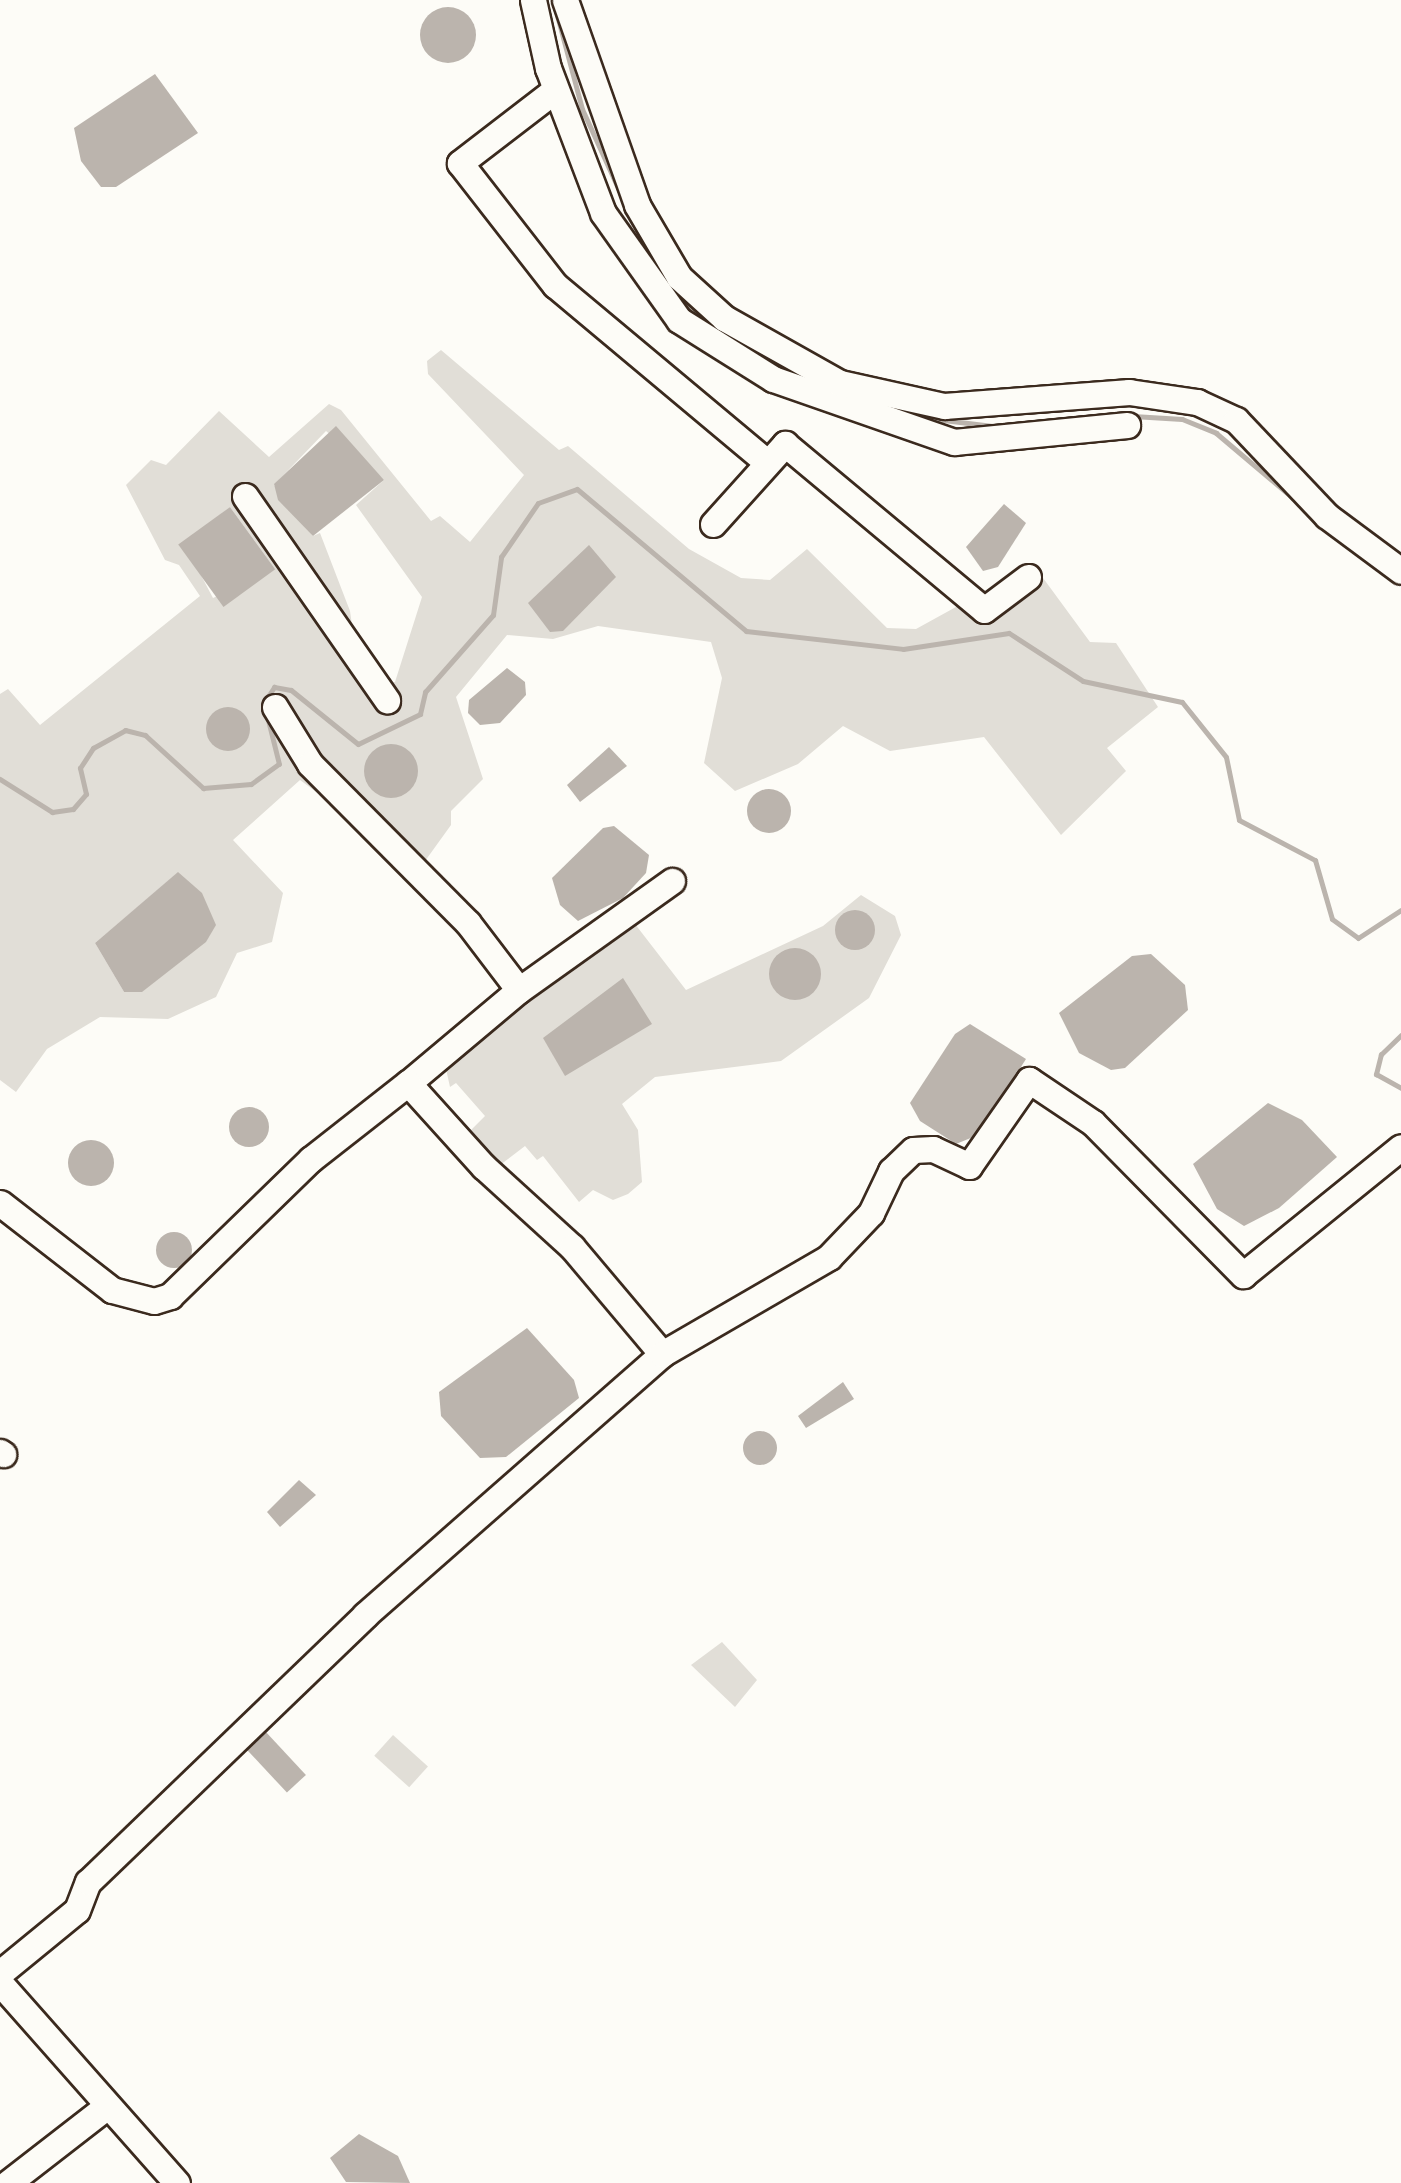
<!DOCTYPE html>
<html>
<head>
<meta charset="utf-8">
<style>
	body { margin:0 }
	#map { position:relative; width:1401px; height:2183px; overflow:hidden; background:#fdfcf7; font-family:"Architects Daughter",sans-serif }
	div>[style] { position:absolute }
	.green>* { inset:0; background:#e1ded7; transform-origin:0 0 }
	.water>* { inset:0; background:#bbb4ad; transform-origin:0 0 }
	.round { border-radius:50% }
	.stream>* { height:5px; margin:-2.5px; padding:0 2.5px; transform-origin:2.5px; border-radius:2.5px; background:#bbb4ad }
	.roads { filter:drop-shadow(2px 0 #3b2a1e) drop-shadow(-2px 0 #3b2a1e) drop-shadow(0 2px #3b2a1e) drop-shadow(0 -2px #3b2a1e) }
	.minor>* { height:25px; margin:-12.5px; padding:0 12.5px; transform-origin:12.5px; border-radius:12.5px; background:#fdfcf7 }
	span { translate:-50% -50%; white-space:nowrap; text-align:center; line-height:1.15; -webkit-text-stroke:10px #fdfcf7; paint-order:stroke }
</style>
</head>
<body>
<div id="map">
	<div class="green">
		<i style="clip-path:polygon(evenodd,441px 350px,559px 450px,568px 446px,689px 549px,741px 578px,770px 580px,807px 549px,887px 628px,916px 629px,965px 602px,982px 604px,1035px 567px,1090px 642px,1116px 643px,1158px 707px,1107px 748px,1126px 771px,1061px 835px,984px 737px,890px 751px,843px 726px,798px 764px,735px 791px,704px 763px,722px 678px,711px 642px,598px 626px,553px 639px,507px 635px,456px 697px,483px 779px,451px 811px,451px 825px,420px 868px,300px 780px,233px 840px,283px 893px,272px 942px,237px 953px,216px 997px,168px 1019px,100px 1017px,47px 1049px,16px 1092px,0 1080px,0 694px,8px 689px,40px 725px,200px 596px,179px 565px,165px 560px,126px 485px,151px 460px,166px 465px,219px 411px,269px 457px,329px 404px,341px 410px,431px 521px,440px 516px,470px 542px,524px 475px,428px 374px,427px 361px,441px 350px,326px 431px,384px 480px,356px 505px,422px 597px,395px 682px,361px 689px,350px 611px,320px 533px,313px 536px,274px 485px,326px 431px,441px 350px,230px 507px,275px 569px,213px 598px,184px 543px,230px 507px,441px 350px,178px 873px,124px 992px,95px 943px,178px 873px)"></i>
		<i style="clip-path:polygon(861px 895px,895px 916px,901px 935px,869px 998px,781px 1061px,655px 1077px,622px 1104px,638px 1130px,642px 1182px,628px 1194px,613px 1200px,593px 1190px,579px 1202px,543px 1156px,537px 1160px,525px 1146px,500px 1165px,471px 1130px,485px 1116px,456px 1083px,450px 1087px,446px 1069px,477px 1036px,635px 924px,686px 990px,823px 926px)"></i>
		<i style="clip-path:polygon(722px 1642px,757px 1680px,735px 1707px,691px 1665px)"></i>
		<i style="left:393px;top:1735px;width:47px;height:28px;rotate:42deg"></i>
	</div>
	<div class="water">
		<i class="round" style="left:420px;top:7px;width:56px;height:56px"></i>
		<i style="clip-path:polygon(155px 74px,198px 133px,116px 187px,101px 187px,81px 161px,74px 128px)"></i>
		<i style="clip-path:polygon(336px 426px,384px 480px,313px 536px,278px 500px,274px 484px)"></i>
		<i style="clip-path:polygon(1004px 504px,1026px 523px,998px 567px,983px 571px,966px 547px)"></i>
		<i style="left:230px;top:507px;width:77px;height:64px;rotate:54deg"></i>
		<i style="clip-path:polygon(589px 545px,616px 577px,563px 631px,550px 632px,528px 603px)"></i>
		<i style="clip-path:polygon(507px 668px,525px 682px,526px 695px,500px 723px,480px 725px,468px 713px,469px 700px)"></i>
		<i class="round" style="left:206px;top:707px;width:44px;height:44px"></i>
		<i class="round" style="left:364px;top:744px;width:54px;height:54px"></i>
		<i style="clip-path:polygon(609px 747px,627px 766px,580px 802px,567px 785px)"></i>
		<i class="round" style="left:747px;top:789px;width:44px;height:44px"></i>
		<i style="clip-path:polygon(614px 826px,649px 855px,646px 873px,623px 898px,578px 921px,560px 905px,552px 878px,603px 828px)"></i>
		<i style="clip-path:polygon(178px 872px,202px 893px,216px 925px,206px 942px,142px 992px,124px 992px,95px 943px)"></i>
		<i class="round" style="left:835px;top:910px;width:40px;height:40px"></i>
		<i class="round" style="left:769px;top:948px;width:52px;height:52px"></i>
		<i style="clip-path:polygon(1151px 954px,1185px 985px,1188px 1010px,1125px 1068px,1111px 1070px,1079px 1053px,1059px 1013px,1132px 956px)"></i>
		<i style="clip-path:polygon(623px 978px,652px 1024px,565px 1076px,543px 1038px)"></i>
		<i style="clip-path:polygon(970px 1024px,1026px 1059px,978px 1135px,956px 1144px,920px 1121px,910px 1103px,955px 1034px)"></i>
		<i style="clip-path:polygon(1268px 1103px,1302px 1120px,1337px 1157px,1279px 1208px,1244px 1226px,1217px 1209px,1193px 1164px)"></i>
		<i class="round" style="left:229px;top:1107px;width:40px;height:40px"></i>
		<i class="round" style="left:68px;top:1140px;width:46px;height:46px"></i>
		<i class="round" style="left:156px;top:1232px;width:36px;height:36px"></i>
		<i style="clip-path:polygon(527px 1328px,574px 1380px,579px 1398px,506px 1457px,480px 1458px,441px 1416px,439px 1392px)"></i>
		<i style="clip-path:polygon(843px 1382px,854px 1399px,806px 1428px,798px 1416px)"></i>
		<i class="round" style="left:743px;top:1431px;width:34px;height:34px"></i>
		<i style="clip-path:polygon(299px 1480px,316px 1495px,280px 1527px,267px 1512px)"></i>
		<i style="left:265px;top:1731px;width:60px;height:26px;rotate:47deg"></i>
		<i style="clip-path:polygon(359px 2134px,398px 2156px,410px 2183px,346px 2182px,330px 2158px)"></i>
	</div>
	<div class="stream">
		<i style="left:553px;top:0;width:113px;rotate:75.1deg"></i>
		<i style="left:582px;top:109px;width:164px;rotate:65.5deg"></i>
		<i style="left:672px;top:287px;width:54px;rotate:46.5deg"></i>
		<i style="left:1133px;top:416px;width:49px;rotate:3.5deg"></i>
		<i style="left:1182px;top:419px;width:37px;rotate:22deg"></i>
		<i style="left:1216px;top:433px;width:102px;rotate:40.2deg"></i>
		<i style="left:919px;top:417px;width:74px;rotate:7deg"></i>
		<i style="left:265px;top:701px;width:17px;rotate:-57deg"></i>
		<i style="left:274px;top:687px;width:17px;rotate:10deg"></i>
		<i style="left:291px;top:690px;width:86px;rotate:38.9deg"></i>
		<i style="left:358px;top:744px;width:69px;rotate:-25.8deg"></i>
		<i style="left:420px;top:714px;width:23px;rotate:-77deg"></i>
		<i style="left:425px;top:692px;width:103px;rotate:-48.6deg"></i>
		<i style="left:493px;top:615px;width:59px;rotate:-82.1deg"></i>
		<i style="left:501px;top:557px;width:65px;rotate:-55.6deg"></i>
		<i style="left:538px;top:503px;width:41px;rotate:-19.7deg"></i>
		<i style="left:577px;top:489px;width:221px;rotate:40deg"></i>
		<i style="left:746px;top:631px;width:158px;rotate:6.5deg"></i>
		<i style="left:903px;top:649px;width:107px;rotate:-8.6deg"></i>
		<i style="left:1009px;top:633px;width:88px;rotate:33deg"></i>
		<i style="left:1083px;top:681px;width:101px;rotate:12deg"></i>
		<i style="left:1182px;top:702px;width:70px;rotate:51.3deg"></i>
		<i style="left:1226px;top:757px;width:64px;rotate:78.3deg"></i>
		<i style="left:1239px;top:820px;width:86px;rotate:27.8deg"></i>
		<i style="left:1315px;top:860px;width:61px;rotate:73.9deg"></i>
		<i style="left:1332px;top:919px;width:32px;rotate:36deg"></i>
		<i style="left:1358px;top:938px;width:51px;rotate:-33.1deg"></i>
		<i style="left:0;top:779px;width:62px;rotate:32.4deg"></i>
		<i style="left:52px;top:812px;width:21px;rotate:-8deg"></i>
		<i style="left:73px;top:809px;width:20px;rotate:-49deg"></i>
		<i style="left:86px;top:794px;width:27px;rotate:-103deg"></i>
		<i style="left:80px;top:768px;width:24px;rotate:-57deg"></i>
		<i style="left:93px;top:748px;width:37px;rotate:-29deg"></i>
		<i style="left:125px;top:730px;width:21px;rotate:14deg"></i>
		<i style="left:145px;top:735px;width:79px;rotate:42.4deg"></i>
		<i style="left:203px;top:788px;width:48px;rotate:-4.8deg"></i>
		<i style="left:251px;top:784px;width:34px;rotate:-36deg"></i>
		<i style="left:279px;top:764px;width:49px;rotate:-104deg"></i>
		<i style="left:1401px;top:1035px;width:28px;rotate:136deg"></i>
		<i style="left:1381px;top:1054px;width:21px;rotate:104deg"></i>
		<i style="left:1376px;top:1074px;width:29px;rotate:29deg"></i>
	</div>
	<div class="roads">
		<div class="minor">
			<i style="left:533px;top:0;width:70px;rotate:77.6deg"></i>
			<i style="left:548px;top:68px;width:155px;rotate:69.2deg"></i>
			<i style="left:603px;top:213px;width:131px;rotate:54.6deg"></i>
			<i style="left:679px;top:320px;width:111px;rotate:32.1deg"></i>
			<i style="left:773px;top:379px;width:192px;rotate:19.2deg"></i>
			<i style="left:954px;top:442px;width:174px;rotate:-5.6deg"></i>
			<i style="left:565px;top:0;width:217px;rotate:70.6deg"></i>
			<i style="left:637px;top:205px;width:83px;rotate:59.7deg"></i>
			<i style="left:679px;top:277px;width:61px;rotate:42.3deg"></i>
			<i style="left:724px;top:318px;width:133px;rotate:29.3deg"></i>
			<i style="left:840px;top:383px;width:107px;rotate:12.5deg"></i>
			<i style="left:944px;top:406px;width:186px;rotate:-4.3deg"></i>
			<i style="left:1129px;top:392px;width:69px;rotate:8.4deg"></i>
			<i style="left:1197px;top:402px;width:43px;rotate:24.8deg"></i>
			<i style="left:1236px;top:420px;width:132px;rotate:46.5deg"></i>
			<i style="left:1327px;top:516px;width:92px;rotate:36.6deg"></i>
			<i style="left:555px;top:90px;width:120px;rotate:142.5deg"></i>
			<i style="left:460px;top:163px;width:155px;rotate:52.1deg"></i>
			<i style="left:555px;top:285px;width:273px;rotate:39.9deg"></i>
			<i style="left:245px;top:496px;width:249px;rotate:55.2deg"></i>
			<i style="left:713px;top:524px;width:108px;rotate:-48deg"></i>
			<i style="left:785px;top:444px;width:259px;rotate:39.8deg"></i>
			<i style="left:984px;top:610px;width:55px;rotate:-36.9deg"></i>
			<i style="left:275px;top:707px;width:67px;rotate:58.4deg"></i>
			<i style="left:310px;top:764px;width:224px;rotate:45.2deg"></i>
			<i style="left:468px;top:923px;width:84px;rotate:52.7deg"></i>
			<i style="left:519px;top:990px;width:145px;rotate:140deg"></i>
			<i style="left:408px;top:1083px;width:113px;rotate:47.9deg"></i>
			<i style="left:484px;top:1167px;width:119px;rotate:42.3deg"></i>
			<i style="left:572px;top:1247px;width:140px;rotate:49.9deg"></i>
			<i style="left:519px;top:990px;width:188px;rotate:-35.5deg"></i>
			<i style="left:0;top:1203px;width:142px;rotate:37.8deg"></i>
			<i style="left:112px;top:1290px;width:43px;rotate:14.7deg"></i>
			<i style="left:154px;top:1301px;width:17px;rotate:-17deg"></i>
			<i style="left:170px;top:1296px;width:197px;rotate:-44.2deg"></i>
			<i style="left:311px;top:1159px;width:123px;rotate:-38.1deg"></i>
			<i style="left:0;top:1452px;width:4px;rotate:34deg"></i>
			<i style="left:0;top:1973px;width:99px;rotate:-39.3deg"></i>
			<i style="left:77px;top:1910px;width:30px;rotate:-69deg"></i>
			<i style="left:88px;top:1882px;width:385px;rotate:-43.9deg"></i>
			<i style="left:365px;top:1615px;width:395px;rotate:-41.3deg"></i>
			<i style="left:662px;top:1354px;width:193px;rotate:-30.1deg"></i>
			<i style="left:829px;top:1257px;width:61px;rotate:-46.3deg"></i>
			<i style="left:871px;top:1213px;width:47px;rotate:-64.5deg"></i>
			<i style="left:891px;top:1171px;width:30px;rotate:-44deg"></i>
			<i style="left:913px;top:1150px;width:20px;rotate:-3deg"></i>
			<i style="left:933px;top:1149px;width:40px;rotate:25deg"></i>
			<i style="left:969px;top:1166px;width:105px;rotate:-55.1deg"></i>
			<i style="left:1029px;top:1080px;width:77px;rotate:33.9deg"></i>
			<i style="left:1093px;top:1123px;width:214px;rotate:45.4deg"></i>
			<i style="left:1243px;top:1275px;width:203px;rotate:-39deg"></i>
			<i style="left:0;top:1983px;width:267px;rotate:48.5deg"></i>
			<i style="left:8px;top:2183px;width:124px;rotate:-37.8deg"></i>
		</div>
	</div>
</div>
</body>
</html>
